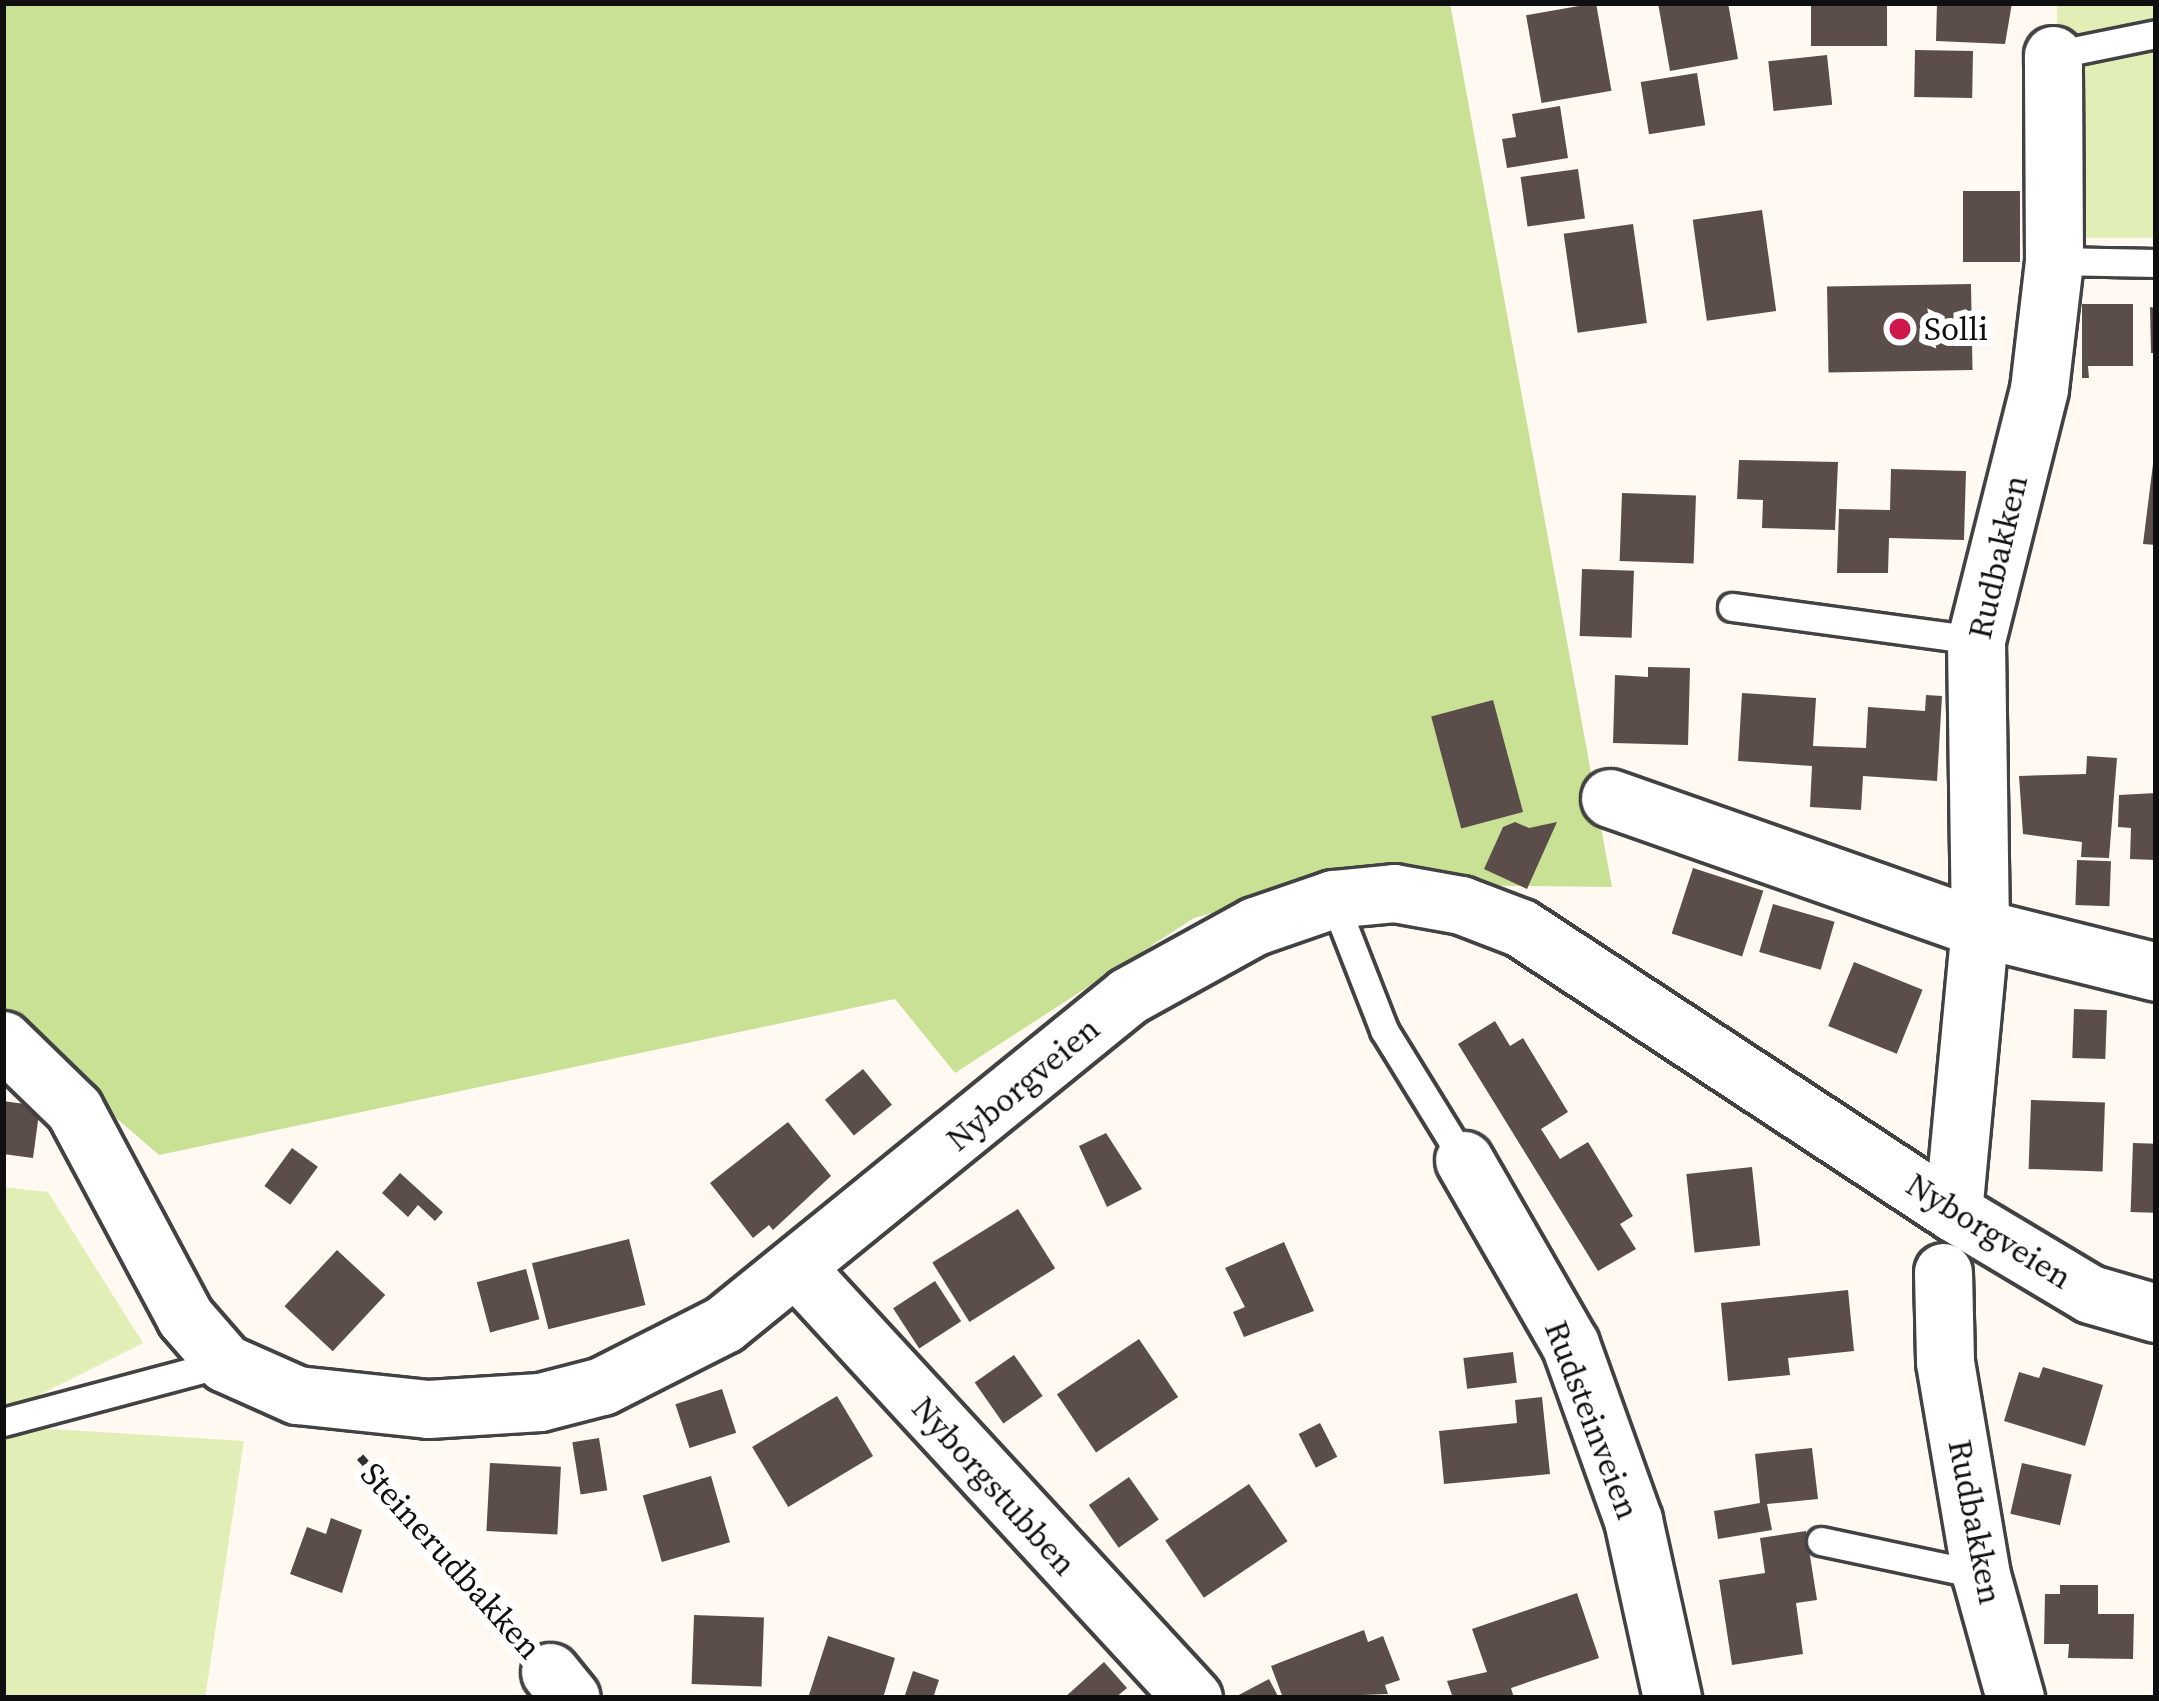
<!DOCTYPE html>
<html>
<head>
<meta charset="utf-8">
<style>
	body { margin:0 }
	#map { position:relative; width:2159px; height:1701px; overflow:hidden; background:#fff9f2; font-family:"Source Serif 4",serif }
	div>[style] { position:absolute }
	.green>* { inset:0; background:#e1efb6; transform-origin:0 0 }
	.forest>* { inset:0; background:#c9e194 }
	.building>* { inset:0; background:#5a4d4a; transform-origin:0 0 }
	.path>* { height:8px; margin-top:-4px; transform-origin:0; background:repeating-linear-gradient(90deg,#313131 0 12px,transparent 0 18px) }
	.roads { filter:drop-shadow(3px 0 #424242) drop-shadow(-3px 0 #424242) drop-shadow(0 3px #424242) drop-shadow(0 -3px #424242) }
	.lane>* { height:27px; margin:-13.5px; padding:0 13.5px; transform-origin:13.5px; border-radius:13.5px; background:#fff }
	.street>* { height:57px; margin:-28.5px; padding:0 28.5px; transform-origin:28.5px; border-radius:28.5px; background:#fff }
	.dots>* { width:33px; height:33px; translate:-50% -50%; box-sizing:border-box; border:6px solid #fff; border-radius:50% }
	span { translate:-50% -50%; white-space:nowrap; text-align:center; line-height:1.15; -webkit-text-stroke:12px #fff; paint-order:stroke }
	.poi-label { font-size:33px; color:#0f0f0f }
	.left { translate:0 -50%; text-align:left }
	.street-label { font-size:33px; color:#0f0f0f }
	.frame { position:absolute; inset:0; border:6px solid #0f0f0f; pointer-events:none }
</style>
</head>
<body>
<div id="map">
	<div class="green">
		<i style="left:2057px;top:3px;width:99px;height:235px"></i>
		<i style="clip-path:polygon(3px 1187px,48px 1192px,143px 1343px,3px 1413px)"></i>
		<i style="clip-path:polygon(3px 1426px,244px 1441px,205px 1698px,3px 1698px)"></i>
	</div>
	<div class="forest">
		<i style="clip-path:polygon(3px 3px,1450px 3px,1612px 887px,1322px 884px,1194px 918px,955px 1073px,895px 999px,159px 1155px,3px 1020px)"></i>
	</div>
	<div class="building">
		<i style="left:1596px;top:3px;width:89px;height:71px;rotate:80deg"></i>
		<i style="clip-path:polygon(1658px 3px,1728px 3px,1738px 59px,1670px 71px)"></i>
		<i style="left:1811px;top:3px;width:76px;height:43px"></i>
		<i style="clip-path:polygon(1937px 3px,2012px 3px,2005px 44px,1936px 41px)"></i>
		<i style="left:1915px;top:50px;width:58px;height:47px;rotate:1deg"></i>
		<i style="left:1827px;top:55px;width:50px;height:59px;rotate:84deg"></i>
		<i style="left:1697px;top:73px;width:53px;height:57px;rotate:81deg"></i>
		<i style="clip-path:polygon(1560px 106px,1568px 158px,1507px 168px,1502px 139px,1516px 137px,1512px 114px)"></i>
		<i style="left:1578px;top:169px;width:50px;height:58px;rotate:82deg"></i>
		<i style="left:1963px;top:191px;width:57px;height:71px"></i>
		<i style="left:1762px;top:210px;width:102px;height:70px;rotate:82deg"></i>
		<i style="left:1633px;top:224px;width:100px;height:70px;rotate:82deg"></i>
		<i style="left:1971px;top:284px;width:86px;height:144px;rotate:89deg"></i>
		<i style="clip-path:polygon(2082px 304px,2133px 304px,2133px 366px,2088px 366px,2089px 378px,2082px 378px)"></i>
		<i style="clip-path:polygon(2150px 307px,2156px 308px,2156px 353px,2151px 353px)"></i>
		<i style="clip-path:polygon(2156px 440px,2156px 545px,2143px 544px)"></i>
		<i style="clip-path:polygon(1739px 460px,1838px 462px,1835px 530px,1762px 528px,1763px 500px,1737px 499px)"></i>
		<i style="clip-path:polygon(1891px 469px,1966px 471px,1964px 540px,1889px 538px,1888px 573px,1837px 573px,1839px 509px,1890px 510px)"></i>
		<i style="left:1622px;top:493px;width:74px;height:68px;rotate:2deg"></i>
		<i style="left:1582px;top:569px;width:52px;height:67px;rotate:2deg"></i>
		<i style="clip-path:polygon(1648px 667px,1690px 668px,1688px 745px,1613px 743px,1615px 675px,1648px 677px)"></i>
		<i style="clip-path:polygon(1742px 693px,1816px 698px,1813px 746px,1866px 748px,1868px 707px,1925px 711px,1926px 695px,1942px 696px,1937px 781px,1863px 776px,1861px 810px,1810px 807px,1812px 766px,1738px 761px)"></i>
		<i style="left:1493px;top:700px;width:116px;height:64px;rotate:75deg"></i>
		<i style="clip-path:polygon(2087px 756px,2117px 758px,2109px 858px,2081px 857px,2082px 842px,2023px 834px,2019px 776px,2086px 774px)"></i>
		<i style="clip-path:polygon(2156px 793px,2156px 860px,2130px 859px,2131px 828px,2118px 827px,2119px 795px)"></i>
		<i style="clip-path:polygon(1515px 822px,1529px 828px,1557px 822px,1527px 889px,1484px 869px,1503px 827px)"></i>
		<i style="left:2077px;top:860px;width:34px;height:45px;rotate:2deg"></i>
		<i style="left:1693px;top:868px;width:74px;height:69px;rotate:18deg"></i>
		<i style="left:1773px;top:904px;width:64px;height:50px;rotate:16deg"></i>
		<i style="left:1854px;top:962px;width:74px;height:69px;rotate:22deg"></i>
		<i style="left:2074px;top:1009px;width:33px;height:49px;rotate:2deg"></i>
		<i style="clip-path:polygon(1495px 1021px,1510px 1046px,1523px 1038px,1568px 1112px,1541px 1129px,1560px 1159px,1588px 1142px,1633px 1216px,1620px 1224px,1636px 1249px,1598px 1271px,1458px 1044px)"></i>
		<i style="left:863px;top:1069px;width:46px;height:49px;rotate:51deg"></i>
		<i style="left:2031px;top:1100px;width:74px;height:69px;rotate:2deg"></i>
		<i style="clip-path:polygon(3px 1101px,40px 1106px,33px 1158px,3px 1154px)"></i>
		<i style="clip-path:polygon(788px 1122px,831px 1176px,773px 1230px,769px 1225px,753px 1238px,710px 1183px)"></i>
		<i style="clip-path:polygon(1106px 1133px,1142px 1189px,1107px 1207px,1079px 1146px)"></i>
		<i style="left:2133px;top:1143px;width:23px;height:69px;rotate:2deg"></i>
		<i style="left:292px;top:1148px;width:32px;height:47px;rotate:36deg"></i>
		<i style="left:1752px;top:1167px;width:79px;height:66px;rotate:84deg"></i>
		<i style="clip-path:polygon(400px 1173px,443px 1212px,435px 1221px,418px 1205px,408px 1217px,382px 1193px)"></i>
		<i style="left:1018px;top:1209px;width:70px;height:101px;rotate:58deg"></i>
		<i style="left:629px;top:1239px;width:68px;height:100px;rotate:76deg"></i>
		<i style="clip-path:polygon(1284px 1242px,1314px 1311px,1244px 1337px,1233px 1312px,1245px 1307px,1225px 1268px)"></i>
		<i style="left:337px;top:1250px;width:66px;height:77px;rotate:43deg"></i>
		<i style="left:526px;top:1269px;width:52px;height:51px;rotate:75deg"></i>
		<i style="left:935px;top:1281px;width:48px;height:50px;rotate:57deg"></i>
		<i style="clip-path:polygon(1848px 1290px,1854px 1351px,1788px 1358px,1790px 1375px,1728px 1381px,1721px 1303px)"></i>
		<i style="left:1139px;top:1339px;width:70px;height:99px;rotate:56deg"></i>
		<i style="left:1513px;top:1352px;width:31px;height:50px;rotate:83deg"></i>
		<i style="left:1014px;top:1355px;width:50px;height:48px;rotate:55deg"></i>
		<i style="clip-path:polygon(2043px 1367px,2103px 1385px,2085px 1446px,2004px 1421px,2019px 1372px,2039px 1378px)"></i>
		<i style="left:722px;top:1389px;width:46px;height:49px;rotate:72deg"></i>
		<i style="left:837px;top:1396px;width:70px;height:99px;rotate:59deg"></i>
		<i style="clip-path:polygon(1542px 1397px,1550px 1474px,1444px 1484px,1439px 1431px,1517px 1423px,1515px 1400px)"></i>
		<i style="left:1320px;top:1423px;width:38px;height:24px;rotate:63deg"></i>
		<i style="left:599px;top:1438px;width:53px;height:27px;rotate:81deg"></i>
		<i style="clip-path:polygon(1812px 1448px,1818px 1499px,1767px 1504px,1772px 1530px,1718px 1539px,1714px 1511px,1760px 1503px,1755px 1454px)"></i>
		<i style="left:490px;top:1463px;width:71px;height:68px;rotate:3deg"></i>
		<i style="left:2022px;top:1463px;width:51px;height:52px;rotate:13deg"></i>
		<i style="left:711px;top:1476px;width:69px;height:71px;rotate:74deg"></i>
		<i style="left:1129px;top:1477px;width:52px;height:49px;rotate:55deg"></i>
		<i style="left:1249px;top:1484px;width:69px;height:101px;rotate:56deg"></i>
		<i style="clip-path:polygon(331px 1518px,362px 1530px,342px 1593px,290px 1574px,307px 1527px,326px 1534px)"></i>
		<i style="clip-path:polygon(1806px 1531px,1817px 1600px,1796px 1603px,1803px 1654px,1732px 1665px,1719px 1580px,1765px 1573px,1760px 1538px)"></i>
		<i style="clip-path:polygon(2060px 1585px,2098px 1585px,2098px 1614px,2134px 1614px,2133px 1659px,2068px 1658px,2069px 1644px,2044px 1644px,2045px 1594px,2060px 1594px)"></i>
		<i style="clip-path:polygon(1577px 1593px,1599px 1658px,1511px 1688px,1514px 1698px,1453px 1698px,1447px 1681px,1487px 1672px,1472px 1629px)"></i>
		<i style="left:694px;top:1615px;width:70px;height:69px;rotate:2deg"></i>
		<i style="clip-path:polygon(1364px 1630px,1368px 1642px,1383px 1636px,1400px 1680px,1385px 1685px,1388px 1694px,1283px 1698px,1271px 1666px)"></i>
		<i style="clip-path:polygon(828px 1636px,895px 1658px,883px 1698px,808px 1698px)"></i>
		<i style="clip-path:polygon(1104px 1662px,1127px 1688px,1115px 1698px,1064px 1698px)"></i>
		<i style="clip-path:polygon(913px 1671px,939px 1680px,933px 1698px,904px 1698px)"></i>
		<i style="clip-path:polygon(1269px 1679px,1279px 1698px,1233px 1698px)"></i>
	</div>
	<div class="path">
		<i style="left:360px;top:1457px;width:237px;rotate:48.6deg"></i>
	</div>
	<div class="roads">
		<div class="lane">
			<i style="left:2053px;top:55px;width:105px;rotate:-11.5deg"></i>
			<i style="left:2054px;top:261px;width:102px;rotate:1.1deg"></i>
			<i style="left:1732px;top:607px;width:246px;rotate:7.7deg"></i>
			<i style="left:1333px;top:899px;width:141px;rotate:68.7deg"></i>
			<i style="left:1384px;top:1030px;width:153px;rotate:58.4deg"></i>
			<i style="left:3px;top:1422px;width:230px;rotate:-14.9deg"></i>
			<i style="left:1821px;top:1541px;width:164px;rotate:12deg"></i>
		</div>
		<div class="street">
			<i style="left:1610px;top:798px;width:392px;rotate:19.4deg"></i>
			<i style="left:1980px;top:928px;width:181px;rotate:14deg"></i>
			<i style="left:3px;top:1040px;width:99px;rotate:44.2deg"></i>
			<i style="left:74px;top:1109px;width:236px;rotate:61.9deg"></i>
			<i style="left:185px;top:1317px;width:61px;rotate:49deg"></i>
			<i style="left:225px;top:1363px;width:79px;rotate:24deg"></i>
			<i style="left:297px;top:1395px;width:132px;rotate:6.1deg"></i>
			<i style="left:428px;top:1409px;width:112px;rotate:-3.6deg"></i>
			<i style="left:540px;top:1402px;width:64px;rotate:-14.5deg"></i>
			<i style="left:602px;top:1386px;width:137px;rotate:-26.9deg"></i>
			<i style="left:724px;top:1324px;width:520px;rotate:-39.07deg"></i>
			<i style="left:1128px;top:996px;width:145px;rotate:-28.9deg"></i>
			<i style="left:1255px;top:926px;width:83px;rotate:-19.1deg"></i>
			<i style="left:1333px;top:899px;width:61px;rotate:-5.6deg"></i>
			<i style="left:1394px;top:893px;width:68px;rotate:10.2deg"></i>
			<i style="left:1461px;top:905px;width:64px;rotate:21deg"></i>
			<i style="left:1521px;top:928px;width:517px;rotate:33.32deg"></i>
			<i style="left:1953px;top:1212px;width:160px;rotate:30.9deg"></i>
			<i style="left:2090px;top:1294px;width:69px;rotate:16.1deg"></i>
			<i style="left:1464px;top:1160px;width:212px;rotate:60.1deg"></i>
			<i style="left:1570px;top:1344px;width:187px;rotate:70.3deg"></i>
			<i style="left:1633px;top:1520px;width:182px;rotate:77.6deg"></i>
			<i style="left:1953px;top:1212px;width:285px;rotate:-84.6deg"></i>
			<i style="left:1980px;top:928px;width:288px;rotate:-90.8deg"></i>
			<i style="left:1976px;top:640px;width:259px;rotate:-75.9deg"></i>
			<i style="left:2039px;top:389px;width:129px;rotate:-83.3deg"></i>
			<i style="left:2054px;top:261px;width:206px;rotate:-90.3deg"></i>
			<i style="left:799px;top:1271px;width:581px;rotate:47.3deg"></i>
			<i style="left:1943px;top:1272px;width:90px;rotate:88.7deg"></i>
			<i style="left:1945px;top:1362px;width:216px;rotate:80.4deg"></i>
			<i style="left:1981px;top:1575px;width:128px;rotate:74.5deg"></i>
			<i style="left:550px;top:1672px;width:33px;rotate:51deg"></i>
		</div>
	</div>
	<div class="dots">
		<i style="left:1900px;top:329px;background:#d0174b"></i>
	</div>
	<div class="poi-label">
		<span class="left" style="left:1924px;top:329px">Solli</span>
	</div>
	<div class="street-label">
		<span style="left:1998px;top:557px;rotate:-77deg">Rudbakken</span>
		<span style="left:1023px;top:1084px;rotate:-40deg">Nyborgveien</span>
		<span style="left:1989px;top:1231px;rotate:32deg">Nyborgveien</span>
		<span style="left:1592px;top:1420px;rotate:69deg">Rudsteinveien</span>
		<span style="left:994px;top:1486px;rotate:48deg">Nyborgstubben</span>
		<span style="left:1975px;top:1522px;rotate:79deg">Rudbakken</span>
		<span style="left:451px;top:1561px;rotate:48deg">Steinerudbakken</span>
	</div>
	<div class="frame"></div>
</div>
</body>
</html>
